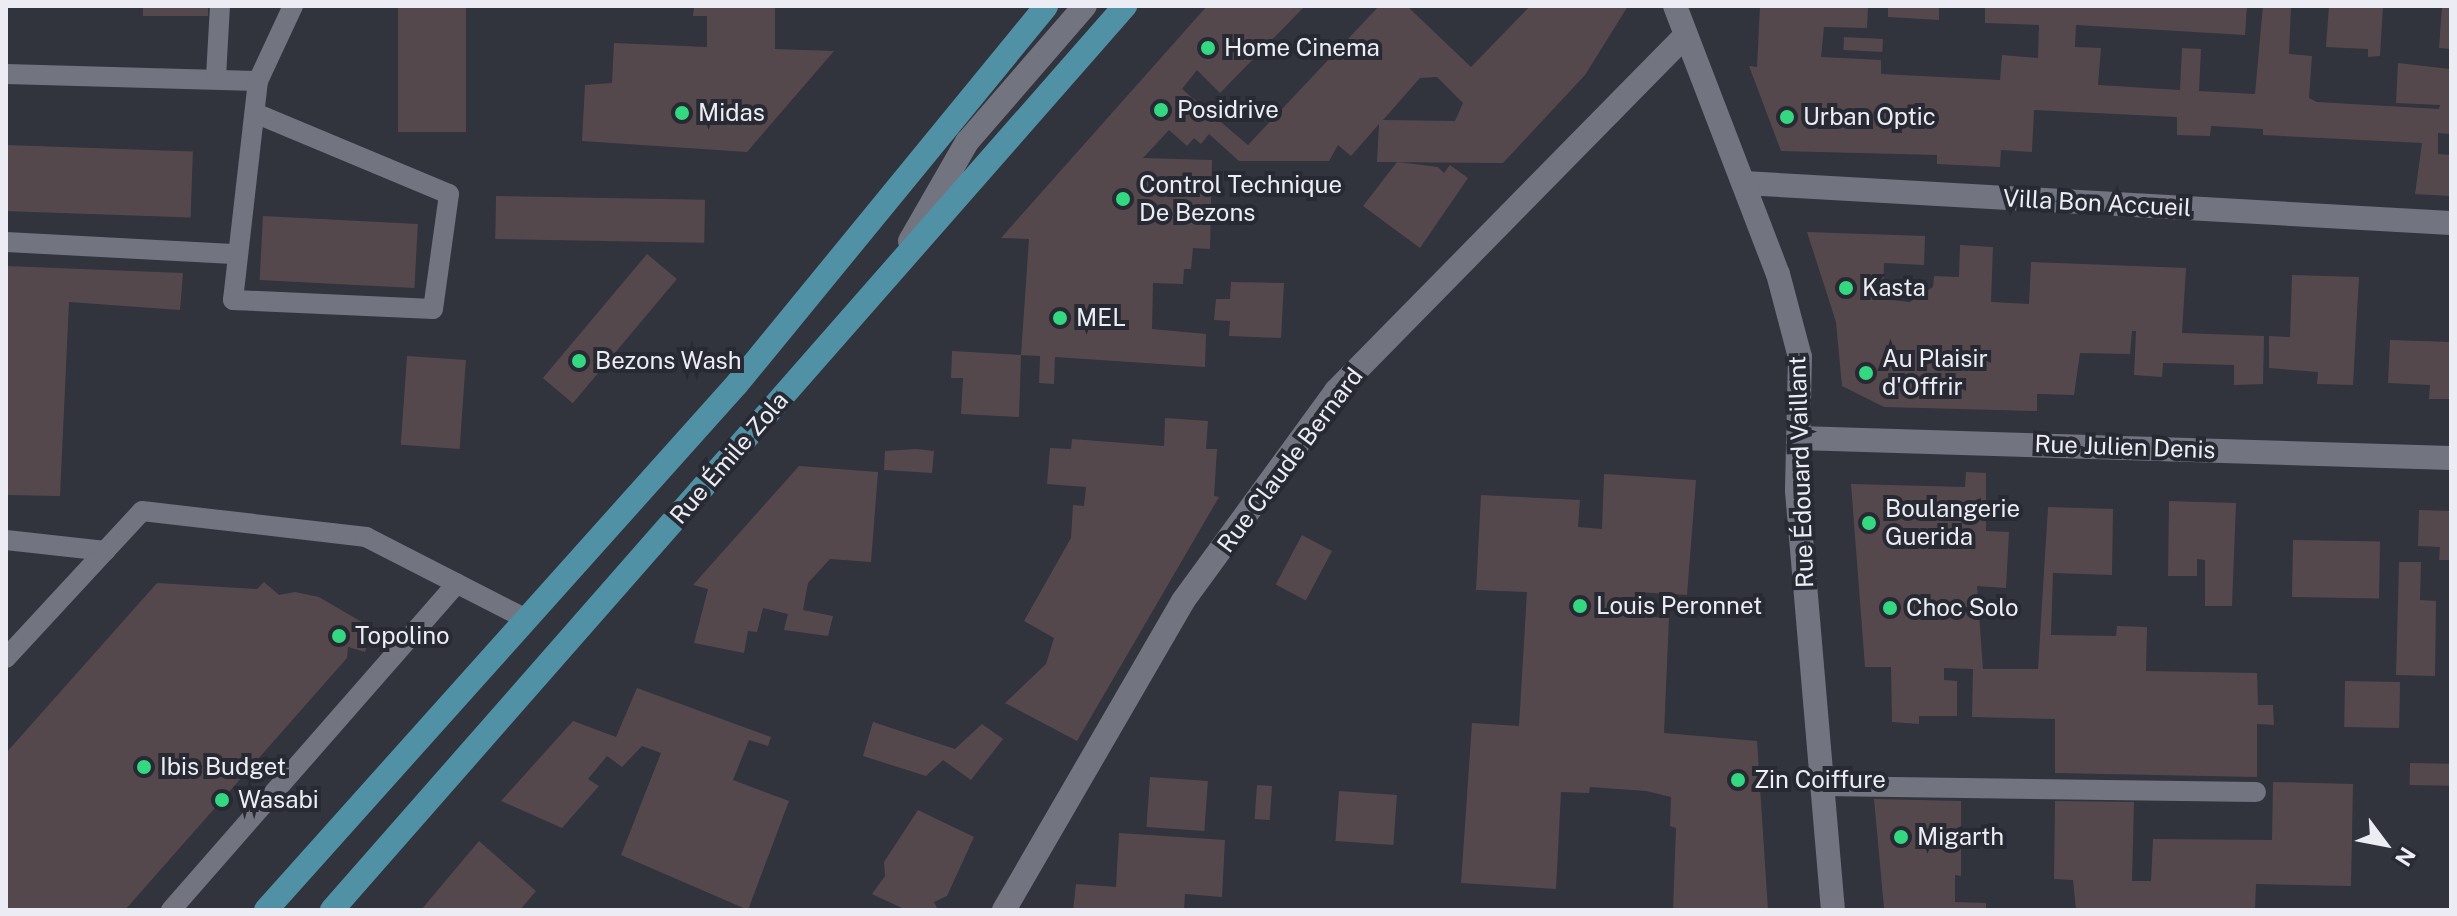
<!DOCTYPE html>
<html>
<head>
<meta charset="utf-8">
<style>
	body { margin:0 }
	#map { position:relative; width:2457px; height:916px; overflow:hidden; background:#31333d; font-family:"Public Sans",sans-serif }
	div>[style] { position:absolute }
	.building>* { inset:0; background:#55484d; transform-origin:0 0 }
	.lane>* { height:20px; margin:-10px; padding:0 10px; transform-origin:10px; border-radius:10px; background:#727480 }
	.street>* { height:24px; margin:-12px; padding:0 12px; transform-origin:12px; border-radius:12px; background:#727480 }
	.secondary>* { height:24px; margin:-12px; padding:0 12px; transform-origin:12px; border-radius:12px; background:#727480 }
	.primary>* { height:24px; margin:-12px; padding:0 12px; transform-origin:12px; border-radius:12px; background:#5191a6 }
	.dots>* { width:22px; height:22px; translate:-50% -50%; box-sizing:border-box; border:4px solid #272933; border-radius:50% }
	span { translate:-50% -50%; white-space:nowrap; text-align:center; line-height:1.15; -webkit-text-stroke:8px #272933; paint-order:stroke }
	.poi-label { font-size:24px; color:#ecedf4 }
	.left { translate:0 -50%; text-align:left }
	.street-label { font-size:24px; color:#ecedf4 }
	.frame { position:absolute; inset:0; border:8px solid #ecedf4; pointer-events:none }
	.north { position:absolute; left:2345px; top:804px; width:80px; height:80px; -webkit-text-stroke:6px #272933; paint-order:stroke; rotate:122deg; font-size:22px; font-weight:700; line-height:32px; text-align:center; color:#ecedf4 }
	.north::after { content:''; display:block; margin:auto; width:28px; height:36px; background:#ecedf4; clip-path:polygon(50% 0,100% 100%,50% 72%,0 100%) }
</style>
</head>
<body>
<div id="map">
	<div class="building">
		<i style="left:143px;top:6px;width:65px;height:10px"></i>
		<i style="left:398px;top:6px;width:68px;height:126px"></i>
		<i style="clip-path:polygon(694px 6px,775px 6px,775px 49px,834px 51px,747px 152px,582px 141px,585px 85px,612px 83px,614px 43px,707px 47px,707px 16px,693px 16px)"></i>
		<i style="clip-path:polygon(evenodd,1207px 6px,1305px 6px,1220px 93px,1197px 70px,1182px 89px,1248px 145px,1379px 6px,1407px 6px,1471px 67px,1530px 6px,1628px 6px,1585px 75px,1503px 163px,1377px 162px,1379px 124px,1351px 156px,1338px 145px,1329px 161px,1239px 161px,1209px 134px,1201px 144px,1194px 138px,1187px 146px,1169px 130px,1143px 158px,1212px 160px,1210px 249px,1193px 248px,1191px 269px,1184px 269px,1183px 284px,1153px 283px,1152px 329px,1206px 334px,1205px 367px,1055px 357px,1054px 384px,1039px 383px,1040px 356px,1021px 355px,1029px 239px,1001px 238px,1207px 6px,1437px 77px,1463px 103px,1455px 121px,1383px 120px,1420px 78px,1437px 77px)"></i>
		<i style="clip-path:polygon(1760px 6px,1868px 6px,1867px 28px,1824px 27px,1821px 57px,1881px 60px,1881px 74px,2000px 80px,2002px 55px,2038px 58px,2039px 25px,1985px 23px,1985px 6px,2247px 6px,2245px 35px,2076px 25px,2075px 47px,2101px 48px,2098px 85px,2180px 90px,2182px 48px,2201px 49px,2199px 91px,2255px 94px,2263px 6px,2291px 6px,2289px 54px,2312px 56px,2309px 98px,2317px 102px,2439px 109px,2440px 105px,2396px 103px,2398px 63px,2450px 69px,2451px 134px,2438px 133px,2438px 154px,2451px 155px,2451px 196px,2415px 194px,2422px 143px,2263px 135px,2263px 129px,2211px 126px,2210px 136px,2177px 135px,2177px 117px,2034px 110px,2032px 152px,2001px 150px,2000px 167px,1937px 164px,1937px 155px,1781px 151px,1749px 66px,1757px 67px)"></i>
		<i style="clip-path:polygon(1888px 6px,1939px 6px,1939px 20px,1888px 17px)"></i>
		<i style="clip-path:polygon(2329px 6px,2383px 6px,2380px 56px,2368px 57px,2368px 49px,2326px 47px)"></i>
		<i style="clip-path:polygon(2442px 6px,2451px 6px,2451px 49px,2439px 48px)"></i>
		<i style="left:1844px;top:37px;width:39px;height:13px;rotate:3deg"></i>
		<i style="left:6px;top:145px;width:187px;height:66px;rotate:2deg"></i>
		<i style="clip-path:polygon(1397px 162px,1438px 167px,1444px 173px,1450px 165px,1468px 178px,1420px 248px,1363px 206px)"></i>
		<i style="left:496px;top:196px;width:209px;height:43px;rotate:1deg"></i>
		<i style="left:263px;top:216px;width:155px;height:64px;rotate:3deg"></i>
		<i style="clip-path:polygon(1807px 232px,1925px 236px,1924px 265px,1884px 263px,1883px 299px,1910px 302px,1933px 287px,1934px 276px,1959px 277px,1960px 245px,1993px 247px,1991px 302px,2029px 304px,2031px 262px,2186px 268px,2182px 333px,2264px 336px,2263px 384px,2234px 385px,2234px 365px,2163px 363px,2162px 377px,2134px 375px,2136px 331px,2132px 331px,2130px 354px,2080px 353px,2074px 395px,2037px 394px,2037px 411px,1884px 407px,1842px 386px,1836px 322px)"></i>
		<i style="left:647px;top:254px;width:39px;height:162px;rotate:40deg"></i>
		<i style="clip-path:polygon(6px 266px,183px 273px,180px 310px,69px 302px,60px 496px,6px 495px)"></i>
		<i style="clip-path:polygon(2292px 275px,2359px 277px,2353px 385px,2317px 384px,2318px 372px,2269px 368px,2269px 336px,2290px 337px)"></i>
		<i style="clip-path:polygon(1231px 282px,1284px 283px,1281px 338px,1229px 336px,1230px 321px,1214px 320px,1216px 299px,1230px 299px)"></i>
		<i style="clip-path:polygon(2390px 340px,2451px 342px,2451px 399px,2429px 399px,2430px 385px,2388px 383px)"></i>
		<i style="clip-path:polygon(952px 351px,1021px 355px,1019px 417px,961px 414px,963px 378px,951px 378px)"></i>
		<i style="left:407px;top:356px;width:59px;height:89px;rotate:4deg"></i>
		<i style="clip-path:polygon(1165px 418px,1208px 421px,1206px 449px,1217px 449px,1214px 496px,1219px 497px,1077px 741px,1005px 703px,1046px 664px,1054px 638px,1024px 621px,1071px 538px,1073px 505px,1084px 506px,1086px 487px,1047px 484px,1050px 448px,1071px 449px,1072px 439px,1164px 446px)"></i>
		<i style="clip-path:polygon(916px 449px,934px 451px,932px 473px,884px 470px,885px 451px)"></i>
		<i style="clip-path:polygon(799px 466px,878px 472px,871px 562px,830px 559px,808px 583px,803px 610px,833px 616px,828px 636px,784px 630px,788px 614px,763px 608px,757px 632px,748px 631px,744px 653px,694px 643px,708px 589px,693px 585px)"></i>
		<i style="clip-path:polygon(1966px 472px,1986px 473px,1986px 531px,2009px 532px,2006px 588px,1977px 586px,1983px 669px,2038px 669px,2048px 507px,2113px 509px,2112px 575px,2053px 573px,2051px 635px,2116px 636px,2117px 626px,2147px 627px,2146px 671px,2257px 673px,2258px 705px,2273px 705px,2274px 725px,2257px 724px,2257px 777px,2055px 773px,2055px 719px,1972px 717px,1973px 669px,1944px 668px,1944px 680px,1957px 681px,1957px 716px,1919px 716px,1919px 724px,1892px 722px,1891px 667px,1865px 667px,1851px 484px,1965px 487px)"></i>
		<i style="clip-path:polygon(1604px 474px,1696px 480px,1687px 595px,1635px 592px,1635px 616px,1669px 618px,1664px 733px,1757px 741px,1768px 910px,1673px 910px,1676px 828px,1670px 826px,1671px 797px,1646px 791px,1590px 787px,1589px 793px,1561px 792px,1556px 889px,1461px 883px,1472px 723px,1519px 726px,1527px 592px,1476px 590px,1481px 495px,1580px 500px,1578px 527px,1602px 529px)"></i>
		<i style="clip-path:polygon(2169px 501px,2236px 503px,2232px 606px,2205px 606px,2205px 560px,2197px 559px,2197px 576px,2168px 576px)"></i>
		<i style="clip-path:polygon(2419px 510px,2451px 511px,2451px 560px,2439px 560px,2440px 547px,2418px 546px)"></i>
		<i style="left:1302px;top:535px;width:34px;height:56px;rotate:28deg"></i>
		<i style="left:2293px;top:540px;width:87px;height:57px;rotate:1deg"></i>
		<i style="clip-path:polygon(2399px 562px,2421px 562px,2420px 600px,2436px 601px,2435px 676px,2396px 675px)"></i>
		<i style="clip-path:polygon(264px 582px,279px 595px,295px 592px,319px 597px,372px 628px,365px 652px,348px 647px,347px 658px,125px 910px,6px 910px,6px 753px,157px 583px,257px 589px)"></i>
		<i style="left:2345px;top:681px;width:55px;height:46px;rotate:1deg"></i>
		<i style="clip-path:polygon(637px 688px,771px 737px,768px 746px,749px 740px,733px 780px,789px 801px,748px 910px,621px 855px,661px 753px,642px 746px,622px 767px,607px 756px,588px 779px,599px 786px,562px 828px,501px 801px,573px 721px,616px 737px)"></i>
		<i style="clip-path:polygon(873px 722px,955px 749px,982px 724px,1003px 739px,971px 780px,943px 760px,926px 776px,863px 756px)"></i>
		<i style="left:2410px;top:763px;width:41px;height:22px;rotate:1deg"></i>
		<i style="left:1150px;top:777px;width:58px;height:50px;rotate:4deg"></i>
		<i style="clip-path:polygon(2273px 782px,2353px 784px,2351px 886px,2256px 884px,2255px 910px,2076px 910px,2073px 880px,2054px 879px,2055px 801px,2134px 802px,2132px 881px,2151px 881px,2153px 839px,2272px 840px)"></i>
		<i style="left:1257px;top:785px;width:15px;height:34px;rotate:4deg"></i>
		<i style="left:1339px;top:791px;width:58px;height:50px;rotate:4deg"></i>
		<i style="clip-path:polygon(1874px 799px,1961px 801px,1961px 876px,1955px 875px,1955px 902px,1986px 903px,1986px 910px,1884px 908px)"></i>
		<i style="clip-path:polygon(918px 810px,974px 837px,947px 896px,934px 902px,938px 910px,906px 910px,872px 894px,885px 876px,884px 862px)"></i>
		<i style="clip-path:polygon(1119px 833px,1225px 840px,1222px 897px,1185px 894px,1184px 910px,1073px 910px,1076px 884px,1116px 887px)"></i>
		<i style="clip-path:polygon(479px 841px,536px 891px,520px 910px,421px 910px)"></i>
	</div>
	<div class="lane">
		<i style="left:6px;top:74px;width:252px;rotate:1.6deg"></i>
		<i style="left:258px;top:81px;width:83px;rotate:-65deg"></i>
		<i style="left:216px;top:77px;width:71px;rotate:-86.8deg"></i>
		<i style="left:255px;top:113px;width:210px;rotate:22.7deg"></i>
		<i style="left:449px;top:194px;width:116px;rotate:97.9deg"></i>
		<i style="left:433px;top:309px;width:200px;rotate:-177.4deg"></i>
		<i style="left:233px;top:300px;width:220px;rotate:-83.5deg"></i>
		<i style="left:6px;top:242px;width:232px;rotate:3deg"></i>
		<i style="left:6px;top:540px;width:100px;rotate:6.3deg"></i>
		<i style="left:105px;top:551px;width:146px;rotate:132.8deg"></i>
		<i style="left:105px;top:551px;width:54px;rotate:-47.2deg"></i>
		<i style="left:142px;top:511px;width:226px;rotate:6.6deg"></i>
		<i style="left:366px;top:537px;width:180px;rotate:27.1deg"></i>
		<i style="left:1822px;top:786px;width:434px;rotate:0.8deg"></i>
		<i style="left:171px;top:910px;width:434px;rotate:-48.8deg"></i>
	</div>
	<div class="street">
		<i style="left:1744px;top:183px;width:708px;rotate:3.24deg"></i>
		<i style="left:910px;top:241px;width:114px;rotate:-60.1deg"></i>
		<i style="left:967px;top:142px;width:180px;rotate:-49.1deg"></i>
		<i style="left:1799px;top:438px;width:652px;rotate:1.76deg"></i>
		<i style="left:1004px;top:910px;width:357px;rotate:-59.9deg"></i>
		<i style="left:1183px;top:601px;width:260px;rotate:-53.9deg"></i>
		<i style="left:1336px;top:391px;width:499px;rotate:-45.5deg"></i>
	</div>
	<div class="secondary">
		<i style="left:1675px;top:6px;width:287px;rotate:69deg"></i>
		<i style="left:1778px;top:274px;width:86px;rotate:75.2deg"></i>
		<i style="left:1800px;top:357px;width:134px;rotate:91.3deg"></i>
		<i style="left:1797px;top:491px;width:421px;rotate:85.1deg"></i>
	</div>
	<div class="primary">
		<i style="left:266px;top:910px;width:706px;rotate:-48.16deg"></i>
		<i style="left:737px;top:384px;width:488px;rotate:-50.7deg"></i>
		<i style="left:332px;top:910px;width:1203px;rotate:-48.74deg"></i>
	</div>
	<div class="dots">
		<i style="left:1208px;top:48px;background:#33d881"></i>
		<i style="left:1161px;top:110px;background:#33d881"></i>
		<i style="left:682px;top:113px;background:#33d881"></i>
		<i style="left:1787px;top:117px;background:#33d881"></i>
		<i style="left:1123px;top:199px;background:#33d881"></i>
		<i style="left:1846px;top:288px;background:#33d881"></i>
		<i style="left:1060px;top:318px;background:#33d881"></i>
		<i style="left:579px;top:361px;background:#33d881"></i>
		<i style="left:1866px;top:373px;background:#33d881"></i>
		<i style="left:1869px;top:523px;background:#33d881"></i>
		<i style="left:1580px;top:606px;background:#33d881"></i>
		<i style="left:1890px;top:608px;background:#33d881"></i>
		<i style="left:339px;top:636px;background:#33d881"></i>
		<i style="left:144px;top:767px;background:#33d881"></i>
		<i style="left:1738px;top:780px;background:#33d881"></i>
		<i style="left:222px;top:800px;background:#33d881"></i>
		<i style="left:1901px;top:837px;background:#33d881"></i>
	</div>
	<div class="poi-label">
		<span class="left" style="left:1224px;top:48px">Home Cinema</span>
		<span class="left" style="left:1177px;top:110px">Posidrive</span>
		<span class="left" style="left:698px;top:113px">Midas</span>
		<span class="left" style="left:1803px;top:117px">Urban Optic</span>
		<span class="left" style="left:1139px;top:199px">Control Technique<br>De Bezons</span>
		<span class="left" style="left:1862px;top:288px">Kasta</span>
		<span class="left" style="left:1076px;top:318px">MEL</span>
		<span class="left" style="left:1882px;top:373px">Au Plaisir<br>d'Offrir</span>
		<span class="left" style="left:595px;top:361px">Bezons Wash</span>
		<span class="left" style="left:1885px;top:523px">Boulangerie<br>Guerida</span>
		<span class="left" style="left:1596px;top:606px">Louis Peronnet</span>
		<span class="left" style="left:1906px;top:608px">Choc Solo</span>
		<span class="left" style="left:355px;top:636px">Topolino</span>
		<span class="left" style="left:160px;top:767px">Ibis Budget</span>
		<span class="left" style="left:1754px;top:780px">Zin Coiffure</span>
		<span class="left" style="left:238px;top:800px">Wasabi</span>
		<span class="left" style="left:1917px;top:837px">Migarth</span>
	</div>
	<div class="street-label">
		<span style="left:2097px;top:203px;rotate:3deg">Villa Bon Accueil</span>
		<span style="left:2125px;top:447px;rotate:2deg">Rue Julien Denis</span>
		<span style="left:729px;top:458px;rotate:-49deg">Rue Émile Zola</span>
		<span style="left:1290px;top:460px;rotate:-53deg">Rue Claude Bernard</span>
		<span style="left:1801px;top:472px;rotate:-92deg">Rue Édouard Vaillant</span>
	</div>
	<div class="frame"></div>
	<div class="north">N</div>
</div>
</body>
</html>
